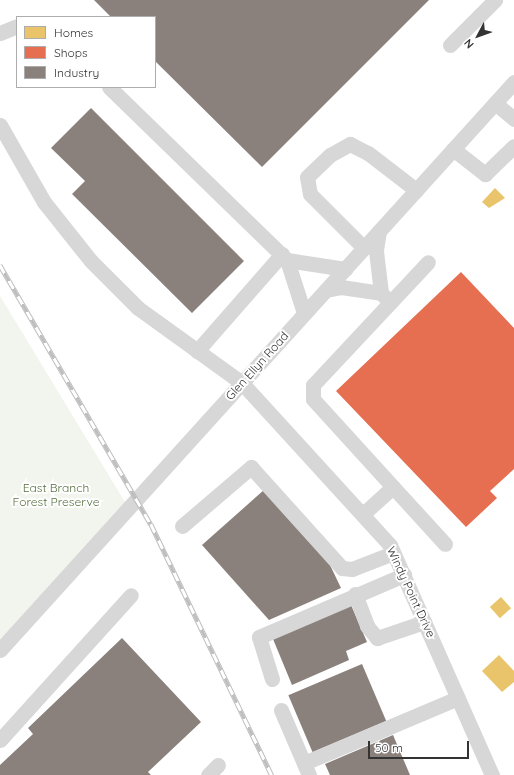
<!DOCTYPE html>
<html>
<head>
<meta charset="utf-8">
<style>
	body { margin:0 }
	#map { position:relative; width:514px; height:775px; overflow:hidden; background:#fff; font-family:Quicksand,sans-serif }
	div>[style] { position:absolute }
	.green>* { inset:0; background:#f1f5ed }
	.homes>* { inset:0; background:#e9c46a; transform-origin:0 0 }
	.shops>* { inset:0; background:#e76f51 }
	.industry>* { inset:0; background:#8a817c; transform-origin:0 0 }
	.minor>* { height:15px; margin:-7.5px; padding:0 7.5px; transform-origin:7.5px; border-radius:7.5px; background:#d7d7d7 }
	.rail>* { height:4.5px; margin-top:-2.25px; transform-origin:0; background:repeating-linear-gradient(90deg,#fff 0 9px,#bebebe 0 18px); box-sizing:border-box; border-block:1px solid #bebebe }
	span { translate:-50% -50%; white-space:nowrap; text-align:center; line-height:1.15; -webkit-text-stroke:4px #fff; paint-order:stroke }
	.street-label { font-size:12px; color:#333 }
	.park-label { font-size:12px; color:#56703f }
	.legend { position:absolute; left:16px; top:16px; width:140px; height:72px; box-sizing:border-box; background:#fff; border:1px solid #adadad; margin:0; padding:5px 7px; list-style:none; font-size:12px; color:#333 }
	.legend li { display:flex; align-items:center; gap:8px; height:20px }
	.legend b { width:20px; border:1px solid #adadad }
	.north { position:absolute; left:458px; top:16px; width:40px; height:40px; -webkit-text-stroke:3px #fff; paint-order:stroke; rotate:229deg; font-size:11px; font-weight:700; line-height:16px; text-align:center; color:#333 }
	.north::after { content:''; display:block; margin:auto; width:14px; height:18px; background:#333; clip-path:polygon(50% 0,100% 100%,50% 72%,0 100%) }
	.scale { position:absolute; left:368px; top:741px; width:101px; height:18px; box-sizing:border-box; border:2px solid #333; border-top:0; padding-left:5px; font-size:12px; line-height:14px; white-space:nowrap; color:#333; -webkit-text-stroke:3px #fff; paint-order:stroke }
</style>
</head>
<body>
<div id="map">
	<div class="green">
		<i style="clip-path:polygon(0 296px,125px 502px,0 641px)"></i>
	</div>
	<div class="homes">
		<i style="clip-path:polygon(495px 188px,505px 198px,489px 208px,482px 202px)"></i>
		<i style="left:501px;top:597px;width:15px;height:15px;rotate:48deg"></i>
		<i style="clip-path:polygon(499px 655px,514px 671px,514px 682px,502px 692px,482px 671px)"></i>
	</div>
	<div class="shops">
		<i style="clip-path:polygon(461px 272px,514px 328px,514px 469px,490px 491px,497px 498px,466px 527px,336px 391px)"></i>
	</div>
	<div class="industry">
		<i style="clip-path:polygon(94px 0,429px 0,262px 167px,155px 61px,155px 17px,111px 17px)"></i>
		<i style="clip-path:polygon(91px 108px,244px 261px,192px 313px,72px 194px,85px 181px,51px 148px)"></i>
		<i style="clip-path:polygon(264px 490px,330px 565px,341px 588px,269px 620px,202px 545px)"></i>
		<i style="clip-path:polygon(351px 605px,367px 642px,346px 651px,349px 660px,292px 685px,273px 639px)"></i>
		<i style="clip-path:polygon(122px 638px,201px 722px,148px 772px,151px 775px,0 775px,0 765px,33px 734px,28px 728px)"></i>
		<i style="left:362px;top:664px;width:62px;height:80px;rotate:67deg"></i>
		<i style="clip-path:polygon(393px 735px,410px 775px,330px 775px,325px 764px)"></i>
	</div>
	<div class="minor">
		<i style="left:0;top:33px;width:18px;rotate:-22deg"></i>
		<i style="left:450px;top:45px;width:64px;rotate:-45deg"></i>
		<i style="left:109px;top:87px;width:248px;rotate:44.2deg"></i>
		<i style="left:495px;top:103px;width:25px;rotate:40deg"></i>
		<i style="left:0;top:125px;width:89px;rotate:60.3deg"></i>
		<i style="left:44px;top:202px;width:75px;rotate:51.5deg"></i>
		<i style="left:91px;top:261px;width:66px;rotate:45deg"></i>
		<i style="left:138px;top:308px;width:128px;rotate:35.8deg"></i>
		<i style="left:242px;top:383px;width:219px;rotate:47.6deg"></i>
		<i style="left:390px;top:545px;width:252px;rotate:66.1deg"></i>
		<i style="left:453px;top:149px;width:41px;rotate:38deg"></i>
		<i style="left:485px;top:174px;width:40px;rotate:-44deg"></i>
		<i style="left:379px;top:231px;width:20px;rotate:99deg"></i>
		<i style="left:376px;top:251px;width:42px;rotate:83.2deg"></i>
		<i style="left:364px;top:248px;width:76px;rotate:-135deg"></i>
		<i style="left:310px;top:194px;width:17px;rotate:-100deg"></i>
		<i style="left:307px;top:177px;width:32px;rotate:-44deg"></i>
		<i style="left:330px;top:155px;width:23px;rotate:-29deg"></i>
		<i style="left:350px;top:144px;width:20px;rotate:27deg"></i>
		<i style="left:368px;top:153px;width:61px;rotate:37.6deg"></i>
		<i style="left:326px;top:290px;width:15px;rotate:-11deg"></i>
		<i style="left:341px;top:287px;width:40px;rotate:8.5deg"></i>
		<i style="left:381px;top:293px;width:13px;rotate:45deg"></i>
		<i style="left:304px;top:313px;width:56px;rotate:-107.8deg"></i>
		<i style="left:287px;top:260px;width:59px;rotate:8.8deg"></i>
		<i style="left:197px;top:351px;width:129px;rotate:-48.8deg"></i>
		<i style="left:393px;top:487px;width:119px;rotate:-132.3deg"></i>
		<i style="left:313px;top:399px;width:14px;rotate:-90deg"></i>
		<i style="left:313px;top:385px;width:168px;rotate:-46.9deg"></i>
		<i style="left:364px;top:513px;width:39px;rotate:-42deg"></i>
		<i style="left:393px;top:487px;width:77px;rotate:47.6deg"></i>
		<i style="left:182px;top:526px;width:91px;rotate:-40.5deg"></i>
		<i style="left:251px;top:467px;width:136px;rotate:48deg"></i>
		<i style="left:342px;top:568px;width:10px;rotate:6deg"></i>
		<i style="left:352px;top:569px;width:44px;rotate:-21.3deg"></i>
		<i style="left:355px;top:594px;width:34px;rotate:69deg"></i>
		<i style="left:367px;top:626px;width:16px;rotate:50deg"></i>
		<i style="left:377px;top:638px;width:50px;rotate:-18.8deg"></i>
		<i style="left:0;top:650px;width:766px;rotate:-47.86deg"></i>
		<i style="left:272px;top:679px;width:44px;rotate:-107.2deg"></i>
		<i style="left:259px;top:637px;width:158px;rotate:-23.2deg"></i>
		<i style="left:281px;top:710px;width:71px;rotate:66.7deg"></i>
		<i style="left:0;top:740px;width:195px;rotate:-47.9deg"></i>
		<i style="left:304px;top:763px;width:167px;rotate:-22.9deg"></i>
		<i style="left:208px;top:775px;width:14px;rotate:-45deg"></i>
	</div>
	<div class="rail">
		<i style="left:0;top:265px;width:300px;rotate:59.8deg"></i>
		<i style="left:151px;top:524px;width:279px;rotate:64.3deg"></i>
	</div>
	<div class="street-label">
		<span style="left:257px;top:366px;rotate:-48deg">Glen Ellyn Road</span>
		<span style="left:411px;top:592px;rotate:65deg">Windy Point Drive</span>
	</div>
	<div class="park-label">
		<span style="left:56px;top:495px">East Branch<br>Forest Preserve</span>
	</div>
	<ul class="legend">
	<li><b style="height:11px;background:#e9c46a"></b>Homes</li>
	<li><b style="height:11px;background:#e76f51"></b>Shops</li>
	<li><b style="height:11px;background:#8a817c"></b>Industry</li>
	</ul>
	<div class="north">N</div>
	<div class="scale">50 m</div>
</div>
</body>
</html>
